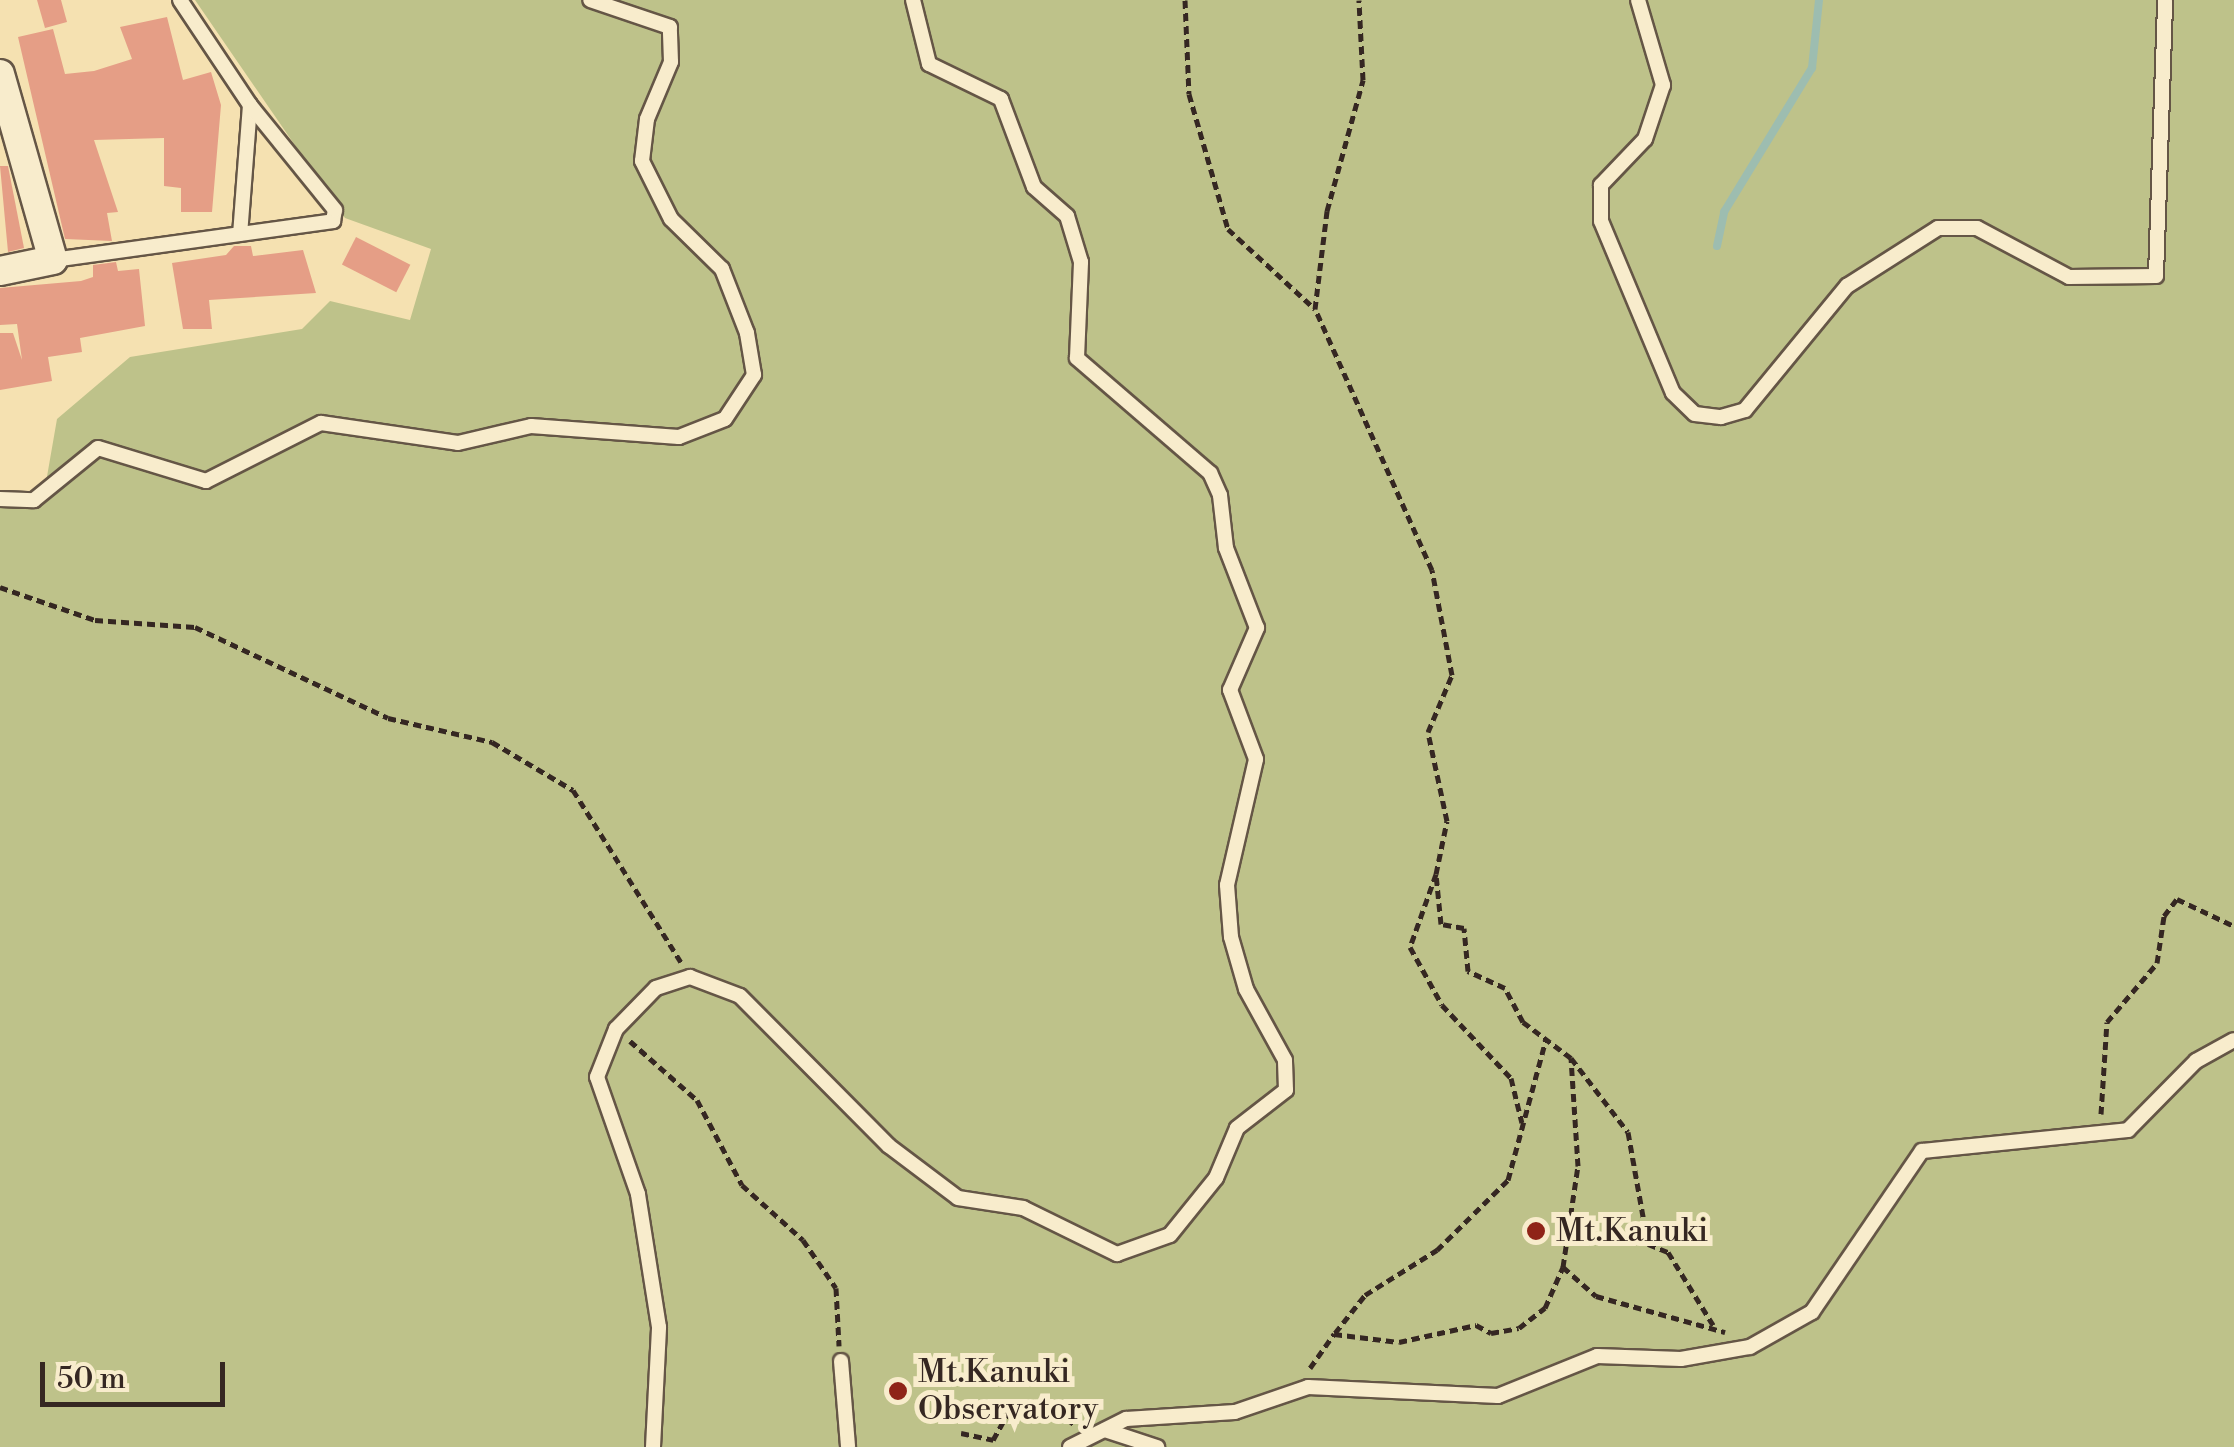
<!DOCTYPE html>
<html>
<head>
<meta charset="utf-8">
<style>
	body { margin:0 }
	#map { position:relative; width:2234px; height:1447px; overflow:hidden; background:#f5e1b1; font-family:"Libre Bodoni",serif }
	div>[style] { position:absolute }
	.green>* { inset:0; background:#bec28a }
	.stream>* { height:8px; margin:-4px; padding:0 4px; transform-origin:4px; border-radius:4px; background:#9dbdb0 }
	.building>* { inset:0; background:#e59e86; transform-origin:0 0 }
	.path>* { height:5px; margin-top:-2.5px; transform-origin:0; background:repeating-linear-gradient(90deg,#352722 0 8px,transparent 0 13px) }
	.roads { filter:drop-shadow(2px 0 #655646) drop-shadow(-2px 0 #655646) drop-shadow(0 2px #655646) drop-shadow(0 -2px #655646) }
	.lane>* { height:14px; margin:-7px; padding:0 7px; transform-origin:7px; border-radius:7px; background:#f8eccc }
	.street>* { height:28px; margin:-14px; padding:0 14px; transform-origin:14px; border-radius:14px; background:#f8eccc }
	.dots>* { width:28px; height:28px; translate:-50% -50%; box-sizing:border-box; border:5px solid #f8eccc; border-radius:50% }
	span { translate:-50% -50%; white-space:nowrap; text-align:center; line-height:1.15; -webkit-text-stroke:10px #f8eccc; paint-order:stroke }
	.poi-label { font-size:32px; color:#352722 }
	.left { translate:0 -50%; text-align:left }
	.scale { position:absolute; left:40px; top:1362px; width:185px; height:45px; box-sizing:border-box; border:5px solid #352722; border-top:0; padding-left:12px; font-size:30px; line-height:35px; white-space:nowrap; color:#352722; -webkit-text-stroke:8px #f8eccc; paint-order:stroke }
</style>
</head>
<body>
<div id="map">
	<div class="green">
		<i style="clip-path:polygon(195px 0,2234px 0,2234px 1447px,0 1447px,0 498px,45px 488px,57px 419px,130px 357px,302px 329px,330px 301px,410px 320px,431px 249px,345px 218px)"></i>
	</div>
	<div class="stream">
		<i style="left:1717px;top:246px;width:35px;rotate:-78deg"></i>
		<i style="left:1724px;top:212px;width:169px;rotate:-58.6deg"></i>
		<i style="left:1812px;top:68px;width:68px;rotate:-84.1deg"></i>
	</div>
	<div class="building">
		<i style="clip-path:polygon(37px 0,61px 0,67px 22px,45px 28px)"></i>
		<i style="clip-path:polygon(167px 17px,183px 80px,211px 72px,221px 105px,212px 212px,181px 212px,181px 188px,164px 186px,164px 138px,94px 140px,118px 212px,107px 213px,112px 241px,65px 239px,18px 37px,53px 29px,65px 74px,94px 71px,132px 59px,120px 27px)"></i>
		<i style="clip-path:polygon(0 166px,8px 166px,24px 248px,8px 252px)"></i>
		<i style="left:356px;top:237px;width:61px;height:31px;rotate:27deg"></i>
		<i style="clip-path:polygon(234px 246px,251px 246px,253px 256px,303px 250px,316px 293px,209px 300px,212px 329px,183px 329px,172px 263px,226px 255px)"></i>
		<i style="clip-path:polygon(116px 262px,118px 271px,139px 269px,145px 326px,80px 338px,82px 352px,48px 357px,52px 381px,0 390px,0 333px,13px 333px,22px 360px,17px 324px,0 325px,0 288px,81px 281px,93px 277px,93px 265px)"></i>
	</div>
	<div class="path">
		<i style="left:1185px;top:0;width:94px;rotate:87.6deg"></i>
		<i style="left:1189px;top:94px;width:141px;rotate:73.9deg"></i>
		<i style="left:1228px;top:229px;width:118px;rotate:42.6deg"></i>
		<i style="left:0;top:587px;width:101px;rotate:19.2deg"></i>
		<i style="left:95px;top:620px;width:100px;rotate:4deg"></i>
		<i style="left:195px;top:627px;width:213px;rotate:25.2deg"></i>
		<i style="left:388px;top:718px;width:107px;rotate:13deg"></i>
		<i style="left:492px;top:742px;width:94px;rotate:30.7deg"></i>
		<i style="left:573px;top:790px;width:203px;rotate:57.9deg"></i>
		<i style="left:1436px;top:874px;width:77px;rotate:109.6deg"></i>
		<i style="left:1410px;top:947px;width:66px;rotate:61.1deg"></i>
		<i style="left:1442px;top:1005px;width:100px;rotate:46.6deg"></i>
		<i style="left:1511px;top:1078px;width:46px;rotate:76.3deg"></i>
		<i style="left:630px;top:1041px;width:89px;rotate:41.4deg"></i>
		<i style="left:697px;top:1100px;width:96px;rotate:62.1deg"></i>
		<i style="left:742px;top:1185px;width:82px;rotate:42deg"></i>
		<i style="left:803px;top:1240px;width:58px;rotate:55.5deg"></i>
		<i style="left:836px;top:1288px;width:58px;rotate:87deg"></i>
		<i style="left:1571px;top:1058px;width:93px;rotate:52.4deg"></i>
		<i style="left:1628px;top:1132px;width:114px;rotate:79.9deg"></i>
		<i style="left:1648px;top:1244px;width:22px;rotate:22deg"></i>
		<i style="left:1668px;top:1252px;width:86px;rotate:58.3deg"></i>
		<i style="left:2101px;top:1114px;width:92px;rotate:-86.3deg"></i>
		<i style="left:2107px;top:1022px;width:77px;rotate:-49.7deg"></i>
		<i style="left:2157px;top:963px;width:48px;rotate:-81.5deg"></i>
		<i style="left:2164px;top:916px;width:21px;rotate:-53deg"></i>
		<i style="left:2177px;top:899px;width:63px;rotate:25.3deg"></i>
		<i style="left:1563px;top:1267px;width:44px;rotate:41.3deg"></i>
		<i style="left:1596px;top:1296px;width:134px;rotate:15.6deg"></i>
		<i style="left:1335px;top:1333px;width:48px;rotate:-51.7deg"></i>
		<i style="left:1365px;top:1295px;width:85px;rotate:-32deg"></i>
		<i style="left:1437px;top:1250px;width:100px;rotate:-44.6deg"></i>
		<i style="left:1508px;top:1180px;width:146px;rotate:-74.9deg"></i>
		<i style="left:1310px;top:1368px;width:42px;rotate:-54.8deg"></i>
		<i style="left:1334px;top:1334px;width:65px;rotate:7deg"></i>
		<i style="left:1399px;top:1342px;width:79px;rotate:-12.4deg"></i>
		<i style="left:1476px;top:1325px;width:17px;rotate:28deg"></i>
		<i style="left:1491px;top:1333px;width:28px;rotate:-10deg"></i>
		<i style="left:1519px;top:1328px;width:33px;rotate:-38deg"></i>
		<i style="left:1545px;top:1308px;width:45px;rotate:-66.3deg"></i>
		<i style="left:1563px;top:1267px;width:102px;rotate:-81.6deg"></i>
		<i style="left:1578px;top:1166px;width:108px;rotate:-93.7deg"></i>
		<i style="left:1571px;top:1058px;width:60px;rotate:-143.1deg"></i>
		<i style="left:1523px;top:1022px;width:38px;rotate:-118deg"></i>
		<i style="left:1505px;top:988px;width:41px;rotate:-155.3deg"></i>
		<i style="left:1468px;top:971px;width:43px;rotate:-95.3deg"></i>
		<i style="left:1464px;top:928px;width:23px;rotate:-170deg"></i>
		<i style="left:1441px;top:924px;width:50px;rotate:-95.7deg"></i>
		<i style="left:1436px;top:874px;width:54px;rotate:-78.3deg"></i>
		<i style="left:1447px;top:821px;width:91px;rotate:-102.1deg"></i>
		<i style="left:1428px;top:732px;width:62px;rotate:-67.2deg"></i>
		<i style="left:1452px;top:675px;width:107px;rotate:-100.8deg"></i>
		<i style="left:1432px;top:570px;width:286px;rotate:-114.1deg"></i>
		<i style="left:1315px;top:309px;width:99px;rotate:-83deg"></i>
		<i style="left:1327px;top:211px;width:136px;rotate:-74.6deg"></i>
		<i style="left:1363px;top:80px;width:80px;rotate:-92.9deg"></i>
		<i style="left:961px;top:1433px;width:33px;rotate:12deg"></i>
		<i style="left:993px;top:1440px;width:41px;rotate:-60.9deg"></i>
		<i style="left:1013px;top:1404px;width:44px;rotate:9.2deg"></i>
		<i style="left:1056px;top:1411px;width:22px;rotate:36deg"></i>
	</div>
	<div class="roads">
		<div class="lane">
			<i style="left:180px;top:0;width:126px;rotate:56.3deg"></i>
			<i style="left:250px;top:105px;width:129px;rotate:94.4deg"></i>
			<i style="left:1638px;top:0;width:89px;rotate:73.6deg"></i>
			<i style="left:1663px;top:85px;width:57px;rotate:108.4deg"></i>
			<i style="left:1645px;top:139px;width:64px;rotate:133.7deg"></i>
			<i style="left:1601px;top:185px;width:36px;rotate:90deg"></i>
			<i style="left:1601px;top:221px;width:186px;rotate:67.3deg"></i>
			<i style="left:1673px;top:393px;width:30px;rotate:44deg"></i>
			<i style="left:1695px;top:414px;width:26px;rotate:7deg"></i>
			<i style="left:1721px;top:417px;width:25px;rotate:-16deg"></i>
			<i style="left:1745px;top:410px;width:161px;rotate:-50.6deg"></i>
			<i style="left:1847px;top:286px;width:108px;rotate:-32.5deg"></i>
			<i style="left:1938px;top:228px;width:39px"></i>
			<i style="left:1977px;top:228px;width:104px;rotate:28deg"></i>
			<i style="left:2069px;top:277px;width:87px;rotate:-0.7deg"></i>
			<i style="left:2156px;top:276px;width:276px;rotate:-88.1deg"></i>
			<i style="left:53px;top:260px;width:283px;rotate:-7.9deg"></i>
			<i style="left:333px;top:221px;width:11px;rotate:-80deg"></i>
			<i style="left:335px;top:210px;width:135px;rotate:-129deg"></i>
			<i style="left:0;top:499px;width:34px;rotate:2deg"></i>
			<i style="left:34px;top:500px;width:82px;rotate:-39.1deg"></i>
			<i style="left:98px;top:448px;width:113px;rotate:17deg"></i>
			<i style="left:206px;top:481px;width:129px;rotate:-26.8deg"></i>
			<i style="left:321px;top:423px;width:138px;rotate:8.3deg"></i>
			<i style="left:458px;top:443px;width:75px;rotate:-13.1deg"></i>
			<i style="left:531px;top:426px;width:148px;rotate:4.3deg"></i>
			<i style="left:679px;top:437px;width:49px;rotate:-21.4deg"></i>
			<i style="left:725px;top:419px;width:53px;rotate:-56.6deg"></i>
			<i style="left:754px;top:375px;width:43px;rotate:-99.5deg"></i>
			<i style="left:747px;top:333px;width:69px;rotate:-111.3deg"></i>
			<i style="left:722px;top:269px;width:71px;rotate:-135.6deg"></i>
			<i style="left:671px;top:219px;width:65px;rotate:-116.6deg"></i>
			<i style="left:642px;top:161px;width:42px;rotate:-83.2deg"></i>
			<i style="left:647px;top:119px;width:62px;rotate:-67.2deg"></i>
			<i style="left:671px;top:62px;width:35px;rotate:-92deg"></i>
			<i style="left:670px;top:27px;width:84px;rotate:-161.4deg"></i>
			<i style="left:841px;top:1361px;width:86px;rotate:85.3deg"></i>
			<i style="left:1105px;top:1430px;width:55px;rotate:18.1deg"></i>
			<i style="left:653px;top:1447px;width:120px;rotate:-87.1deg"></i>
			<i style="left:659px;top:1327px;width:135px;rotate:-99deg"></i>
			<i style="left:638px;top:1194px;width:124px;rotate:-109.3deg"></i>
			<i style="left:597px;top:1077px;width:52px;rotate:-68.4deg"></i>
			<i style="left:616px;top:1029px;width:57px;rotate:-45.7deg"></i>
			<i style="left:656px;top:988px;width:36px;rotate:-18deg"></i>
			<i style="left:690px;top:977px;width:53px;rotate:20.8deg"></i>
			<i style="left:740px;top:996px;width:211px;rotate:45.2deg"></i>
			<i style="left:889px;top:1146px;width:86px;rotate:37deg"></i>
			<i style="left:958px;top:1198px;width:66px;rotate:8.7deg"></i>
			<i style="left:1023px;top:1208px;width:105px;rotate:26.1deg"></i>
			<i style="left:1117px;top:1254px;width:56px;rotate:-19.7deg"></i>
			<i style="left:1170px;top:1235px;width:73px;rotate:-51.1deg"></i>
			<i style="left:1216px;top:1178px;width:54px;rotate:-67.2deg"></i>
			<i style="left:1237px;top:1128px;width:62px;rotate:-37.8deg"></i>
			<i style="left:1286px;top:1090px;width:30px;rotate:-92deg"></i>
			<i style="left:1285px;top:1060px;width:81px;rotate:-118.8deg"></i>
			<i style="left:1246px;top:989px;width:54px;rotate:-106.1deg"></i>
			<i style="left:1231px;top:937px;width:52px;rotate:-94.4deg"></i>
			<i style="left:1227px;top:885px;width:129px;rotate:-77deg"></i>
			<i style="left:1256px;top:759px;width:74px;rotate:-110.6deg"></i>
			<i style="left:1230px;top:690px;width:68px;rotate:-66.5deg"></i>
			<i style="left:1257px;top:628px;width:86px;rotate:-111.2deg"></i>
			<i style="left:1226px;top:548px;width:53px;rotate:-96.5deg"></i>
			<i style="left:1220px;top:495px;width:24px;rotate:-114deg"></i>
			<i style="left:1210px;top:473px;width:176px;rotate:-139.2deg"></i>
			<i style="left:1077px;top:358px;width:96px;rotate:-87.6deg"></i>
			<i style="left:1081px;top:262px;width:48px;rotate:-106.9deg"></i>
			<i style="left:1067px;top:216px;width:44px;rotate:-138.7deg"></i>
			<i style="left:1034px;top:187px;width:94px;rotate:-110.6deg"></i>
			<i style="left:1001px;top:99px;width:80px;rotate:-154.1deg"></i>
			<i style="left:929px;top:64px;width:66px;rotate:-104deg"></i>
			<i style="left:1070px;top:1447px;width:63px;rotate:-26.6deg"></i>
			<i style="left:1126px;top:1419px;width:109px;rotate:-3.7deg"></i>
			<i style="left:1235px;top:1412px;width:77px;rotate:-18.9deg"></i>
			<i style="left:1308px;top:1387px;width:190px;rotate:2.7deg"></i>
			<i style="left:1498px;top:1396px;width:107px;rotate:-22deg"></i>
			<i style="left:1597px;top:1356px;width:84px;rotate:2deg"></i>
			<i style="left:1681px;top:1359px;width:70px;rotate:-9.9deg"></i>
			<i style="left:1750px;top:1347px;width:71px;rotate:-29.4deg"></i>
			<i style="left:1812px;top:1312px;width:195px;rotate:-55.7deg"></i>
			<i style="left:1922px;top:1151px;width:207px;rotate:-5.8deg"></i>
			<i style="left:2128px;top:1130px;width:97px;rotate:-45.4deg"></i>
			<i style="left:2196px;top:1061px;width:43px;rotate:-28.9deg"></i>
		</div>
		<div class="street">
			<i style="left:0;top:74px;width:193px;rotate:74.1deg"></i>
			<i style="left:53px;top:260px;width:54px;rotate:168.3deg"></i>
		</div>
	</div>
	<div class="dots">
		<i style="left:1536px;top:1231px;background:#8f2418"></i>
		<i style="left:898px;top:1391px;background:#8f2418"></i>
	</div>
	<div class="poi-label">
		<span class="left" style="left:1556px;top:1231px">Mt.Kanuki</span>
		<span class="left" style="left:918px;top:1391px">Mt.Kanuki<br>Observatory</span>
	</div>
	<div class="scale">50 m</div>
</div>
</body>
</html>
